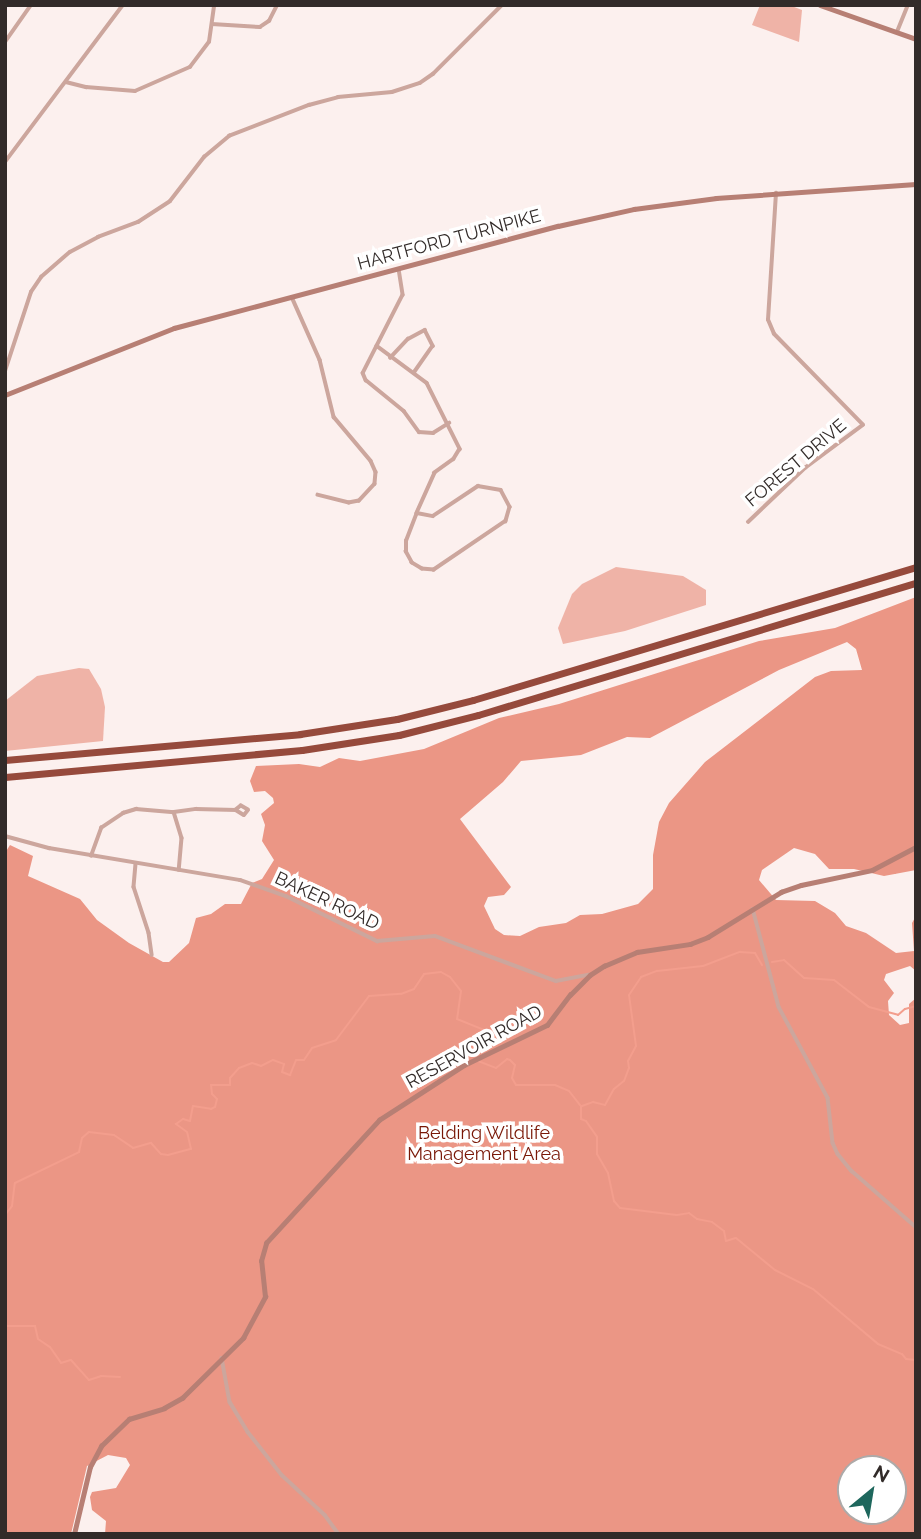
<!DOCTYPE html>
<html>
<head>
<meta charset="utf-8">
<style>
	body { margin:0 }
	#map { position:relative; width:921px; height:1539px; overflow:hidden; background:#fcf0ee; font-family:Raleway,sans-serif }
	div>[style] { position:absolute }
	.green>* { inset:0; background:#efb3a7 }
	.forest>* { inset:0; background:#eb9685 }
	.stream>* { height:2px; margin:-1px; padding:0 1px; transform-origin:1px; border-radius:1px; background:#f39e8d }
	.street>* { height:3.5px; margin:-1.75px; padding:0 1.75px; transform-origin:1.75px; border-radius:1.75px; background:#cca69d }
	.secondary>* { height:4.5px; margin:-2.25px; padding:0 2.25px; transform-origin:2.25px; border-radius:2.25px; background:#b77f74 }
	.highway>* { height:7px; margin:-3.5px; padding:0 3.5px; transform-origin:3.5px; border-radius:3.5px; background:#964a3c }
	span { translate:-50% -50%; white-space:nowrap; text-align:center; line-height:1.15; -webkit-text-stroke:7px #fff; paint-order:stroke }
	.street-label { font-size:18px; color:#322b29 }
	.park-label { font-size:18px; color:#791706 }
	.frame { position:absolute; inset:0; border:7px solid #322b29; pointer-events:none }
	.north { position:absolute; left:837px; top:1455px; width:70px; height:70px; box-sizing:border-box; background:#fff; border:2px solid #adaaa9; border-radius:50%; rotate:30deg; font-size:19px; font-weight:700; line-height:28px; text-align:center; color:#322b29 }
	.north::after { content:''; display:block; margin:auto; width:24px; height:32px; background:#1e675d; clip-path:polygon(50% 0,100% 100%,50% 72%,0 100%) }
</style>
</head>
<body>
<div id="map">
	<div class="green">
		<i style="clip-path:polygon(760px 5px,789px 5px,802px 10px,799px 42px,752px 25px)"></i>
		<i style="clip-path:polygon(616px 567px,683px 576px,706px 590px,706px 605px,625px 631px,563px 644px,558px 628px,572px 594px,582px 584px)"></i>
		<i style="clip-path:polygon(79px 668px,89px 669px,101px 689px,105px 707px,103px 741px,5px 751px,5px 701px,37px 676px)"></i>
	</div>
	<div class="forest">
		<i style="clip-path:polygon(evenodd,916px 597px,916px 870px,884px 876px,854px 869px,829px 869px,815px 854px,794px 848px,762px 870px,759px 880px,776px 900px,815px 901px,835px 913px,846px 926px,866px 933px,896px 953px,914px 951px,912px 923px,916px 916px,916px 971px,910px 966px,886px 974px,884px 980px,894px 993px,888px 1001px,889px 1015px,900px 1025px,909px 1023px,909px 1004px,916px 998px,916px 1534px,105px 1534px,106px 1521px,92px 1510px,90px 1497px,92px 1492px,116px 1488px,130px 1465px,126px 1458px,108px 1455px,87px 1466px,71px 1534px,5px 1534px,5px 853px,10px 845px,33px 856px,28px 876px,80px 899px,97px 920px,129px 943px,163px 962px,169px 962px,189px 943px,196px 918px,211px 914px,225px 904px,241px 904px,252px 883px,262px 879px,274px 860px,262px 841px,265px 825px,261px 814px,274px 803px,273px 798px,265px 791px,254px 792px,250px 781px,256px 766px,299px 764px,320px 767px,339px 758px,360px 761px,424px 749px,499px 718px,559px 704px,759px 641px,835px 628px,916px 597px,847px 642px,856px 649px,862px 670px,831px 671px,815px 677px,705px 762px,669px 803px,659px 822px,653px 855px,653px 889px,638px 904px,602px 914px,580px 915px,566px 923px,539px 927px,520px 936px,504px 935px,495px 929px,484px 906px,488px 897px,504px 895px,511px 887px,460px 819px,503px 782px,521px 761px,581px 755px,627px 737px,650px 738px,779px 670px,847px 642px,916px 597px,851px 1469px,893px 1469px,893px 1511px,851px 1511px,851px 1469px)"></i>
	</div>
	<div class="stream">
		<i style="left:772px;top:962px;width:12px;rotate:-9deg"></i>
		<i style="left:784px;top:960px;width:27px;rotate:42deg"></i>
		<i style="left:804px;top:978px;width:30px;rotate:4deg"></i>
		<i style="left:834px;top:980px;width:44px;rotate:37.6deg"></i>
		<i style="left:869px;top:1007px;width:30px;rotate:15deg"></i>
		<i style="left:898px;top:1015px;width:9px;rotate:-41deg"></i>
		<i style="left:905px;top:1009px;width:11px;rotate:-15deg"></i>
		<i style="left:478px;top:1061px;width:19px;rotate:21deg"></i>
		<i style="left:496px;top:1068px;width:14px;rotate:-39deg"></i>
		<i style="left:507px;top:1059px;width:3px;rotate:18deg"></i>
		<i style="left:510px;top:1060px;width:7px;rotate:45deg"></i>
		<i style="left:515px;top:1065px;width:13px;rotate:103deg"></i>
		<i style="left:512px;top:1078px;width:8px;rotate:60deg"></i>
		<i style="left:516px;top:1085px;width:39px"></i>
		<i style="left:555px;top:1085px;width:15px;rotate:23deg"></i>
		<i style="left:569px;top:1091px;width:18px;rotate:52deg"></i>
		<i style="left:581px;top:1106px;width:13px;rotate:90deg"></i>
		<i style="left:581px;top:1119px;width:5px;rotate:22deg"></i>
		<i style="left:586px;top:1121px;width:19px;rotate:55deg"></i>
		<i style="left:597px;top:1137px;width:17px;rotate:90deg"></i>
		<i style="left:597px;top:1154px;width:22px;rotate:60deg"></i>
		<i style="left:608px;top:1173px;width:29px;rotate:78deg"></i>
		<i style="left:614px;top:1201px;width:9px;rotate:49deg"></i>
		<i style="left:620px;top:1208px;width:57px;rotate:7deg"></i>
		<i style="left:677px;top:1215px;width:12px;rotate:-9deg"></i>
		<i style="left:689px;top:1213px;width:10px;rotate:37deg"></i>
		<i style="left:697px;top:1219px;width:15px;rotate:11deg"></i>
		<i style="left:712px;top:1222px;width:15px;rotate:37deg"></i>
		<i style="left:724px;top:1231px;width:10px;rotate:79deg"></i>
		<i style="left:726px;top:1241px;width:10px;rotate:-17deg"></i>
		<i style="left:736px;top:1238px;width:50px;rotate:39.4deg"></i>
		<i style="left:775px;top:1270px;width:42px;rotate:26.6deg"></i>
		<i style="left:813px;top:1289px;width:85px;rotate:40.2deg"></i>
		<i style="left:878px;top:1344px;width:26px;rotate:23deg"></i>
		<i style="left:902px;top:1354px;width:6px;rotate:51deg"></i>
		<i style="left:906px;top:1359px;width:10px;rotate:6deg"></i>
		<i style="left:582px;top:1106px;width:12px;rotate:-20deg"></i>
		<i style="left:593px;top:1102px;width:12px;rotate:14deg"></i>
		<i style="left:605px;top:1105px;width:18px;rotate:-61deg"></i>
		<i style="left:614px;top:1089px;width:13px;rotate:-39deg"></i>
		<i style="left:624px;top:1081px;width:14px;rotate:-69deg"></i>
		<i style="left:629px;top:1068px;width:7px;rotate:-98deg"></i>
		<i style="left:628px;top:1061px;width:17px;rotate:-62deg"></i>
		<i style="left:636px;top:1046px;width:51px;rotate:-97.8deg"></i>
		<i style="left:629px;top:995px;width:22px;rotate:-56deg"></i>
		<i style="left:641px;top:977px;width:17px;rotate:-21deg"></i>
		<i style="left:657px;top:971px;width:46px;rotate:-6.2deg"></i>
		<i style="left:703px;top:966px;width:40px;rotate:-21deg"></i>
		<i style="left:740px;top:952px;width:15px;rotate:4deg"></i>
		<i style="left:755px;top:953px;width:14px;rotate:60deg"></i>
		<i style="left:5px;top:1215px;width:11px;rotate:-52deg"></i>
		<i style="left:12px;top:1206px;width:23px;rotate:-83deg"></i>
		<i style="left:15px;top:1183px;width:71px;rotate:-25.8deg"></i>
		<i style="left:79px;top:1152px;width:14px;rotate:-78deg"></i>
		<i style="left:82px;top:1138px;width:9px;rotate:-41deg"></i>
		<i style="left:89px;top:1132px;width:25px;rotate:7deg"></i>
		<i style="left:114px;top:1135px;width:23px;rotate:34deg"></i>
		<i style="left:133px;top:1148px;width:19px;rotate:-16deg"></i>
		<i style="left:151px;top:1143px;width:15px;rotate:48deg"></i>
		<i style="left:161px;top:1154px;width:7px;rotate:8deg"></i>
		<i style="left:168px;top:1155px;width:24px;rotate:-15deg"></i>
		<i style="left:191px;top:1149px;width:17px;rotate:-103deg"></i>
		<i style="left:187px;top:1132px;width:14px;rotate:-144deg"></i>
		<i style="left:176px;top:1124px;width:9px;rotate:-36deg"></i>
		<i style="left:183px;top:1119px;width:7px;rotate:16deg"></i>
		<i style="left:190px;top:1121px;width:15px;rotate:-79deg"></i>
		<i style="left:193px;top:1106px;width:18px;rotate:9deg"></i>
		<i style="left:211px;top:1109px;width:4px;rotate:-27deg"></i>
		<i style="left:215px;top:1107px;width:8px;rotate:-76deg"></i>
		<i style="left:217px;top:1099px;width:7px;rotate:-135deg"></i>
		<i style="left:212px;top:1094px;width:9px;rotate:-96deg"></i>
		<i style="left:211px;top:1085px;width:19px"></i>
		<i style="left:230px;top:1085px;width:7px;rotate:-90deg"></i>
		<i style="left:230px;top:1078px;width:13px;rotate:-48deg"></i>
		<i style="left:239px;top:1068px;width:14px;rotate:-21deg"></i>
		<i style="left:252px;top:1063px;width:9px;rotate:18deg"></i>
		<i style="left:261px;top:1066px;width:13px;rotate:-27deg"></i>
		<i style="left:273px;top:1060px;width:12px;rotate:20deg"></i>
		<i style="left:284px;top:1064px;width:8px;rotate:104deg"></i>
		<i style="left:282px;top:1072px;width:9px;rotate:21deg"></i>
		<i style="left:290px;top:1075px;width:16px;rotate:-68deg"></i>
		<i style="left:296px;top:1060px;width:8px"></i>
		<i style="left:304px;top:1060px;width:14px;rotate:-56deg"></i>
		<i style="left:312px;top:1048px;width:25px;rotate:-18deg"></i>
		<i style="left:336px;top:1040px;width:55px;rotate:-53.1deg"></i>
		<i style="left:369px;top:996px;width:32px;rotate:-4deg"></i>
		<i style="left:401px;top:994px;width:14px;rotate:-21deg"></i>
		<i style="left:414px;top:989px;width:18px;rotate:-56deg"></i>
		<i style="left:424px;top:974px;width:17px;rotate:-7deg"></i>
		<i style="left:441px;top:972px;width:10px;rotate:29deg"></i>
		<i style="left:450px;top:977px;width:18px;rotate:52deg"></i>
		<i style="left:461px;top:991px;width:28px;rotate:98deg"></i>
		<i style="left:457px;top:1019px;width:37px;rotate:22deg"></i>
		<i style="left:491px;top:1033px;width:4px;rotate:76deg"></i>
		<i style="left:492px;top:1037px;width:21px;rotate:151deg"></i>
		<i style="left:474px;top:1047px;width:9px;rotate:77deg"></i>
		<i style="left:5px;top:1326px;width:30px"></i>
		<i style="left:35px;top:1326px;width:13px;rotate:77deg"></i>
		<i style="left:38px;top:1339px;width:14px;rotate:34deg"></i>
		<i style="left:50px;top:1347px;width:19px;rotate:55deg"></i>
		<i style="left:61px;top:1363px;width:10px;rotate:-17deg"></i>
		<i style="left:71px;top:1360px;width:27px;rotate:48deg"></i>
		<i style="left:89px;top:1380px;width:13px;rotate:-18deg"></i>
		<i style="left:101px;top:1376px;width:19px;rotate:3deg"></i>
		<i style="left:916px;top:1363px;width:7px;rotate:90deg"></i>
	</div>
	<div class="street">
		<i style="left:212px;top:24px;width:48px;rotate:3.6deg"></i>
		<i style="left:260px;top:27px;width:11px;rotate:-34deg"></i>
		<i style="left:269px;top:21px;width:18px;rotate:-63deg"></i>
		<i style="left:897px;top:32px;width:29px;rotate:-68deg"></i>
		<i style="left:5px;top:42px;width:45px;rotate:-54.9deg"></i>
		<i style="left:66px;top:82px;width:21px;rotate:14deg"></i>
		<i style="left:86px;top:87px;width:49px;rotate:4.7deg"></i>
		<i style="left:135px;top:91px;width:60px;rotate:-23.6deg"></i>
		<i style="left:190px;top:67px;width:31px;rotate:-53deg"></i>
		<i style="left:209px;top:42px;width:37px;rotate:-82deg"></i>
		<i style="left:5px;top:162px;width:196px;rotate:-53.1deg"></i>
		<i style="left:399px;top:269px;width:26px;rotate:81deg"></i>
		<i style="left:403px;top:295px;width:57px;rotate:117deg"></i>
		<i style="left:377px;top:346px;width:62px;rotate:36.5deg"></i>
		<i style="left:427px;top:383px;width:74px;rotate:63.4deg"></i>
		<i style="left:460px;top:449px;width:12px;rotate:121deg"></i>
		<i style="left:454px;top:459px;width:24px;rotate:144deg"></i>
		<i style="left:435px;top:473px;width:44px;rotate:114.2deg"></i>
		<i style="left:292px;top:297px;width:69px;rotate:66deg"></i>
		<i style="left:320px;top:360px;width:59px;rotate:76.2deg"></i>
		<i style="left:334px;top:417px;width:57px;rotate:49.9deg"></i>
		<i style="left:371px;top:461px;width:12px;rotate:66deg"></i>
		<i style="left:376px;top:472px;width:12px;rotate:95deg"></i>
		<i style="left:375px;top:484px;width:23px;rotate:133deg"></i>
		<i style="left:359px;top:501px;width:10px;rotate:169deg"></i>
		<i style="left:349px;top:503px;width:32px;rotate:-166deg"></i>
		<i style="left:377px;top:346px;width:30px;rotate:117deg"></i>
		<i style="left:363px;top:373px;width:8px;rotate:67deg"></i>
		<i style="left:366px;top:380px;width:49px;rotate:39.2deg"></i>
		<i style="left:404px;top:411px;width:26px;rotate:54deg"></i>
		<i style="left:419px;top:432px;width:14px;rotate:4deg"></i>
		<i style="left:433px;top:433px;width:19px;rotate:-32deg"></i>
		<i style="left:390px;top:358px;width:26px;rotate:-47deg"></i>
		<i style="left:408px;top:339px;width:19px;rotate:-28deg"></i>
		<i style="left:425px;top:330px;width:18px;rotate:63deg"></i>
		<i style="left:433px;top:346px;width:32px;rotate:125deg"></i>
		<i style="left:5px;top:371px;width:83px;rotate:-71.8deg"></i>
		<i style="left:31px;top:292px;width:18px;rotate:-56deg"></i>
		<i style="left:41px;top:277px;width:38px;rotate:-41deg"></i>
		<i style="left:70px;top:252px;width:32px;rotate:-28deg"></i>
		<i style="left:98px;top:237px;width:43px;rotate:-20.6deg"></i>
		<i style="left:138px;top:222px;width:38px;rotate:-33deg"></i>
		<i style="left:170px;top:201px;width:56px;rotate:-52.3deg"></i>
		<i style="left:204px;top:157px;width:33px;rotate:-40deg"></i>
		<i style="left:229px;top:136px;width:86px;rotate:-21.2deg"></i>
		<i style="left:309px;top:105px;width:30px;rotate:-15deg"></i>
		<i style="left:338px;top:97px;width:54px;rotate:-5.3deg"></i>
		<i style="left:392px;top:92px;width:29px;rotate:-18deg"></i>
		<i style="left:420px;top:83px;width:16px;rotate:-35deg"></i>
		<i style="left:433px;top:74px;width:98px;rotate:-45deg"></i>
		<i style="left:478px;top:486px;width:23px;rotate:10deg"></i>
		<i style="left:501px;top:490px;width:19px;rotate:62deg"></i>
		<i style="left:510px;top:507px;width:15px;rotate:106deg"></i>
		<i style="left:506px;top:521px;width:87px;rotate:145.8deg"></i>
		<i style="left:434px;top:570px;width:12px;rotate:-175deg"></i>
		<i style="left:422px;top:569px;width:12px;rotate:-149deg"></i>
		<i style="left:412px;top:563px;width:13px;rotate:-119deg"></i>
		<i style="left:406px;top:552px;width:11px;rotate:-90deg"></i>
		<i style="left:406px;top:541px;width:30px;rotate:-69deg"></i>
		<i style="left:417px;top:513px;width:16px;rotate:11deg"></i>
		<i style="left:433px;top:516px;width:54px;rotate:-33.7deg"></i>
		<i style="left:748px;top:522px;width:79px;rotate:-43.5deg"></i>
		<i style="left:805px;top:468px;width:72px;rotate:-36.6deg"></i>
		<i style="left:863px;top:425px;width:127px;rotate:-134.4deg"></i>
		<i style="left:774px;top:334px;width:15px;rotate:-113deg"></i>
		<i style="left:768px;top:320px;width:127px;rotate:-86.4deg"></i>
		<i style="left:174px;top:812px;width:27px;rotate:73deg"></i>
		<i style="left:182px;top:838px;width:32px;rotate:95deg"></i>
		<i style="left:5px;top:836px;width:46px;rotate:15.3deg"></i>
		<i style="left:49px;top:848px;width:194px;rotate:9.5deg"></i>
		<i style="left:240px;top:880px;width:49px;rotate:19.2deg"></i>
		<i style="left:286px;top:896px;width:102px;rotate:26.3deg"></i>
		<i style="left:377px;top:941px;width:58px;rotate:-4.9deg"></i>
		<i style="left:435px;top:936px;width:129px;rotate:20.4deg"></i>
		<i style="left:556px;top:981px;width:33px;rotate:-11deg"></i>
		<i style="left:91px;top:856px;width:30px;rotate:-70deg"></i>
		<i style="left:101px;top:828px;width:27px;rotate:-34deg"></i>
		<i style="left:123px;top:813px;width:14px;rotate:-17deg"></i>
		<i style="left:136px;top:809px;width:38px;rotate:5deg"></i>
		<i style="left:174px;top:812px;width:22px;rotate:-8deg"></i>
		<i style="left:196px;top:809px;width:40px;rotate:1.4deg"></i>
		<i style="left:236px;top:810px;width:9px;rotate:32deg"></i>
		<i style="left:244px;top:815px;width:6px;rotate:-51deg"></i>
		<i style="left:248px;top:810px;width:8px;rotate:-150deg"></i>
		<i style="left:241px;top:806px;width:6px;rotate:141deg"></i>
		<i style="left:136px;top:864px;width:23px;rotate:95deg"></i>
		<i style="left:134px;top:887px;width:48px;rotate:71.9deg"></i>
		<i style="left:149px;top:933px;width:22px;rotate:82deg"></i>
		<i style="left:753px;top:909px;width:101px;rotate:75.1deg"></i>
		<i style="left:779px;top:1007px;width:103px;rotate:61.7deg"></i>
		<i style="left:828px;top:1098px;width:45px;rotate:83.7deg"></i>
		<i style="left:833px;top:1143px;width:12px;rotate:66deg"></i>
		<i style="left:838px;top:1154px;width:22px;rotate:51deg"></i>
		<i style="left:852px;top:1171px;width:85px;rotate:41.2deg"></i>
		<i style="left:222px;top:1358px;width:45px;rotate:79.7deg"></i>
		<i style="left:230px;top:1402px;width:35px;rotate:59deg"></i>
		<i style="left:248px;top:1432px;width:55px;rotate:51.7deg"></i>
		<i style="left:282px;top:1475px;width:59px;rotate:42.9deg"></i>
		<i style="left:325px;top:1515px;width:24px;rotate:54deg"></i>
	</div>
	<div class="secondary">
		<i style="left:820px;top:5px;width:102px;rotate:19.5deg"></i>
		<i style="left:5px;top:395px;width:182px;rotate:-21.6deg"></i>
		<i style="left:174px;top:328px;width:397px;rotate:-14.9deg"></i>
		<i style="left:558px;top:226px;width:78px;rotate:-12.6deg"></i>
		<i style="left:634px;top:209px;width:83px;rotate:-7.6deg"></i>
		<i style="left:716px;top:198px;width:200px;rotate:-4deg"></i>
		<i style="left:74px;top:1534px;width:69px;rotate:-76.6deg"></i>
		<i style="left:90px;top:1467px;width:24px;rotate:-62deg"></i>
		<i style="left:101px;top:1446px;width:39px;rotate:-44deg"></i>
		<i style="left:129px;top:1419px;width:37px;rotate:-17deg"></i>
		<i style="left:164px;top:1408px;width:21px;rotate:-29deg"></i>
		<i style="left:182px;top:1398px;width:86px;rotate:-44.5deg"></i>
		<i style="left:243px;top:1338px;width:47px;rotate:-61.8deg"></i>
		<i style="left:265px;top:1297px;width:36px;rotate:-96deg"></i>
		<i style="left:261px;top:1261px;width:19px;rotate:-74deg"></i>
		<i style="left:266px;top:1243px;width:167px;rotate:-47.4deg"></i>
		<i style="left:379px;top:1120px;width:101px;rotate:-32.9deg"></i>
		<i style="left:464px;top:1065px;width:92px;rotate:-25.7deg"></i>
		<i style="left:547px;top:1025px;width:38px;rotate:-53deg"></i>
		<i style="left:570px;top:995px;width:28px;rotate:-45deg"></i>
		<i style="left:590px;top:975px;width:17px;rotate:-33deg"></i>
		<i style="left:604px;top:966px;width:36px;rotate:-23deg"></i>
		<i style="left:637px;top:952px;width:54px;rotate:-8.6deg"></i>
		<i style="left:690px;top:944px;width:19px;rotate:-21deg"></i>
		<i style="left:708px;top:937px;width:86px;rotate:-31.7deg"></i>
		<i style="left:781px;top:892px;width:21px;rotate:-19deg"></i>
		<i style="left:801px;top:885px;width:73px;rotate:-11.9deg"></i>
		<i style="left:872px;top:870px;width:50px;rotate:-27.6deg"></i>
	</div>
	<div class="highway">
		<i style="left:5px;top:760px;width:296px;rotate:-5deg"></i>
		<i style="left:300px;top:734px;width:98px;rotate:-8.8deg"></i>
		<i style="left:397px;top:719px;width:78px;rotate:-14deg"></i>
		<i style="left:473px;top:700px;width:463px;rotate:-16.7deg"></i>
		<i style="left:5px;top:777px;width:298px;rotate:-5.2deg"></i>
		<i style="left:302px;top:750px;width:98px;rotate:-8.8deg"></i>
		<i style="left:399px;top:735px;width:81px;rotate:-14.2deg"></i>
		<i style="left:478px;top:715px;width:457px;rotate:-16.8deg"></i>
	</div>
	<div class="street-label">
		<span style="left:449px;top:240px;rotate:-15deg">HARTFORD TURNPIKE</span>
		<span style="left:796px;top:463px;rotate:-40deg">FOREST DRIVE</span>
		<span style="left:327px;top:901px;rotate:25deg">BAKER ROAD</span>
		<span style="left:474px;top:1047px;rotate:-29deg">RESERVOIR ROAD</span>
	</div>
	<div class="park-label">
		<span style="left:484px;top:1144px">Belding Wildlife<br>Management Area</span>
	</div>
	<div class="frame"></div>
	<div class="north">N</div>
</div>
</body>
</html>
